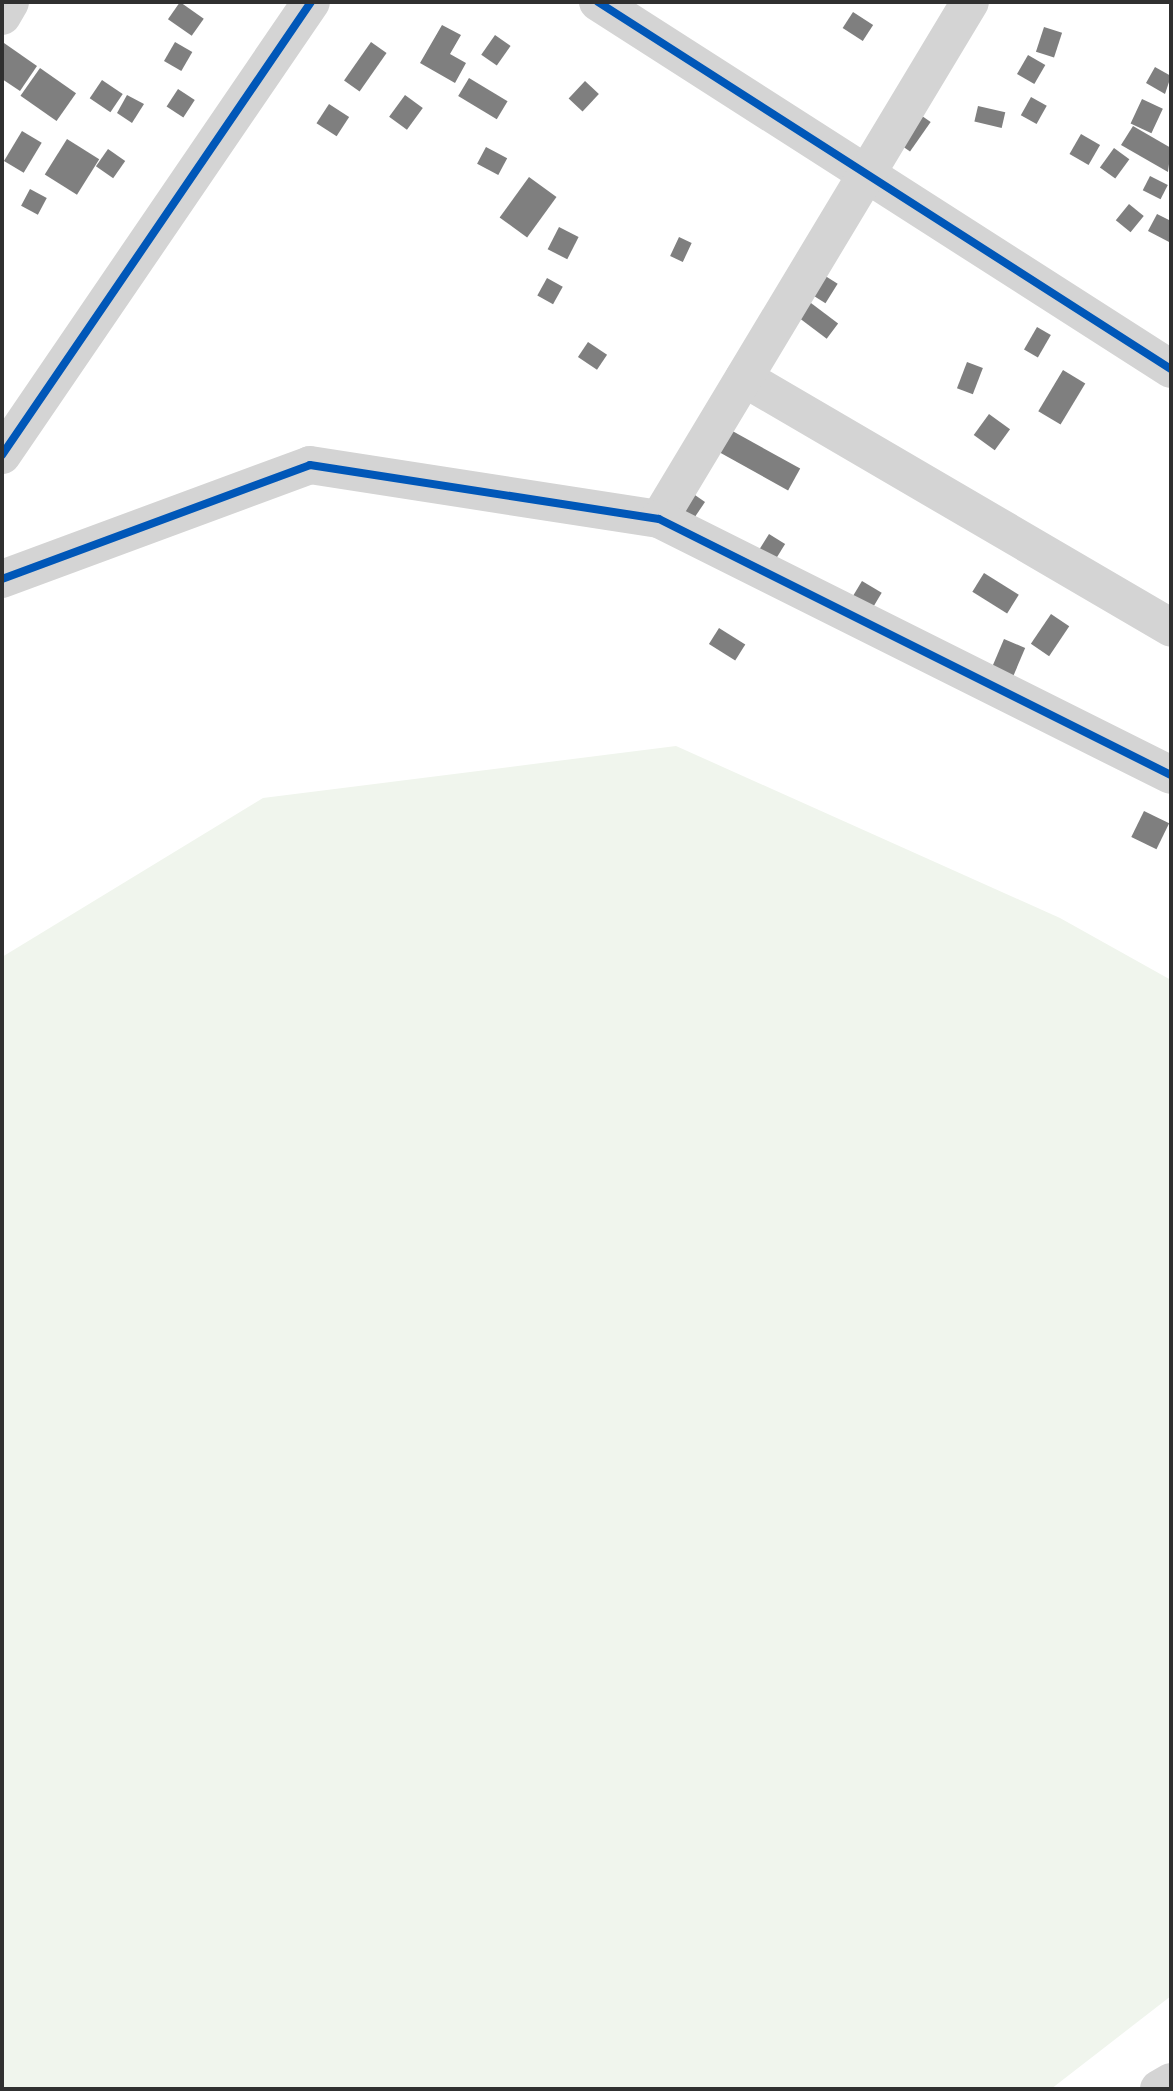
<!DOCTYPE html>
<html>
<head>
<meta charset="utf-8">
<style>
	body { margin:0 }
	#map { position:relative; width:1173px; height:2091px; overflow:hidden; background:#fff; font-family:"PT Sans",sans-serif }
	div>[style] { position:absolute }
	.green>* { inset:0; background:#f0f5ed }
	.building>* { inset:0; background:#7f7f7f; transform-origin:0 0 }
	.minor>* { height:38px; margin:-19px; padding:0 19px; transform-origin:19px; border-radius:19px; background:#d4d4d4 }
	.cycleway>* { height:8px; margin:-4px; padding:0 4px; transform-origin:4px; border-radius:4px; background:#0057b8 }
	span { translate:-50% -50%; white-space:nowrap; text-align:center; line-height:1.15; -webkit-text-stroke:8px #fff; paint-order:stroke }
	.frame { position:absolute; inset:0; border:4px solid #303030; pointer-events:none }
</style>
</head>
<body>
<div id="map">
	<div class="green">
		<i style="clip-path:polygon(676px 746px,1060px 918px,1171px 980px,1171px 1996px,1051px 2089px,2px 2089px,2px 957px,263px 798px)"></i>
	</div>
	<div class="building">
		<i style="left:180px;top:2px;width:29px;height:21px;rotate:35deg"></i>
		<i style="left:853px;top:12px;width:24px;height:19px;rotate:33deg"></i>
		<i style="clip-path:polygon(442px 25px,461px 35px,450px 54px,466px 63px,455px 83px,420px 63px)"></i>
		<i style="left:1044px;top:27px;width:19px;height:26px;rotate:18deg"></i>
		<i style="left:495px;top:35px;width:19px;height:24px;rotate:35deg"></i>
		<i style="left:175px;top:42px;width:20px;height:22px;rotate:30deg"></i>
		<i style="left:371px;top:42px;width:19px;height:47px;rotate:35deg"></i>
		<i style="clip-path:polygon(4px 43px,37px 66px,20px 91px,2px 79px)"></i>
		<i style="left:1028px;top:55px;width:20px;height:22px;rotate:30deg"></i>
		<i style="clip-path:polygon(1155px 67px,1171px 76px,1165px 94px,1146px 83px)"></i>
		<i style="left:40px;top:68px;width:44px;height:34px;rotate:35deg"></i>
		<i style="left:469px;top:78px;width:45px;height:21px;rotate:31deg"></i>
		<i style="left:102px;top:80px;width:25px;height:22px;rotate:34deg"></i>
		<i style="left:585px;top:81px;width:19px;height:24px;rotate:43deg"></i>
		<i style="left:178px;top:89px;width:20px;height:21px;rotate:33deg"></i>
		<i style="clip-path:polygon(127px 95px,144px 104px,132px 123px,117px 113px)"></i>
		<i style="left:405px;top:95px;width:22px;height:27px;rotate:36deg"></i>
		<i style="left:1031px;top:97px;width:18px;height:21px;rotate:29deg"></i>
		<i style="left:1142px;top:99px;width:23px;height:27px;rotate:25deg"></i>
		<i style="left:902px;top:102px;width:35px;height:36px;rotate:35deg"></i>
		<i style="left:329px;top:104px;width:24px;height:23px;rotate:33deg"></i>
		<i style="left:978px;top:106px;width:28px;height:16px;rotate:13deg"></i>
		<i style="clip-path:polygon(1133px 126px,1171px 148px,1168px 172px,1121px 145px)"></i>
		<i style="left:22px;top:131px;width:23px;height:35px;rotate:31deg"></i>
		<i style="left:1081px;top:134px;width:22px;height:23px;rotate:30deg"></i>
		<i style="left:67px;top:139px;width:38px;height:42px;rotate:32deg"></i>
		<i style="left:486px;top:147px;width:24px;height:19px;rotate:28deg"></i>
		<i style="left:1114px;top:148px;width:19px;height:24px;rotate:36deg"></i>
		<i style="left:108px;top:149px;width:21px;height:21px;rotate:35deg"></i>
		<i style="left:1150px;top:176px;width:20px;height:16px;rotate:27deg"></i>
		<i style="left:529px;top:177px;width:34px;height:50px;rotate:36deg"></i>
		<i style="left:30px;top:189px;width:19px;height:19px;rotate:28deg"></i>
		<i style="left:1129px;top:204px;width:19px;height:21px;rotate:39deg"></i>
		<i style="clip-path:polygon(1157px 214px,1171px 221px,1171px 243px,1148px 231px)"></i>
		<i style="left:559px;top:227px;width:22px;height:25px;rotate:27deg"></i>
		<i style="left:679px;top:237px;width:14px;height:21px;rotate:25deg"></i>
		<i style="left:819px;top:272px;width:22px;height:23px;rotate:32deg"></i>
		<i style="left:547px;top:278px;width:18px;height:20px;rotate:29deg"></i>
		<i style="left:803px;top:297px;width:44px;height:19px;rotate:37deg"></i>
		<i style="left:1037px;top:327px;width:16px;height:26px;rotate:30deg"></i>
		<i style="left:588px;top:342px;width:23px;height:18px;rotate:34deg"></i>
		<i style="left:967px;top:362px;width:17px;height:28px;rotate:21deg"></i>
		<i style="left:1063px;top:370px;width:26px;height:48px;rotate:31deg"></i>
		<i style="left:989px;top:414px;width:26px;height:26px;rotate:36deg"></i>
		<i style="left:718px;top:423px;width:94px;height:25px;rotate:29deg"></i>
		<i style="clip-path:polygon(682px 486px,705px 502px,680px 539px)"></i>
		<i style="left:769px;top:534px;width:19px;height:21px;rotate:32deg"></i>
		<i style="left:984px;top:573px;width:41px;height:22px;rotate:32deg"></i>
		<i style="left:862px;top:581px;width:23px;height:26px;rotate:31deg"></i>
		<i style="left:1051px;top:614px;width:22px;height:36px;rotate:34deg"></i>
		<i style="left:719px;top:628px;width:31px;height:19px;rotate:32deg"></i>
		<i style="left:1004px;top:639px;width:23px;height:42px;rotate:23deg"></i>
		<i style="left:1144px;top:811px;width:28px;height:29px;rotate:26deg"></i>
	</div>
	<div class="minor">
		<i style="left:598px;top:2px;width:680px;rotate:32.64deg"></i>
		<i style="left:2px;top:16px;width:16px;rotate:-60deg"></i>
		<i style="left:744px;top:378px;width:495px;rotate:30.3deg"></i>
		<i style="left:2px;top:455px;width:548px;rotate:-55.7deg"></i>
		<i style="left:659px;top:519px;width:603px;rotate:-58.97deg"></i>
		<i style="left:2px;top:579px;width:328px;rotate:-20.3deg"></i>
		<i style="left:310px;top:465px;width:353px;rotate:8.8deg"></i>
		<i style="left:659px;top:519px;width:572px;rotate:26.57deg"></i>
		<i style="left:1159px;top:2089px;width:14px;rotate:-30deg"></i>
	</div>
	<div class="cycleway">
		<i style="left:598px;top:2px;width:680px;rotate:32.64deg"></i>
		<i style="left:2px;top:455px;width:548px;rotate:-55.7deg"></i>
		<i style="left:2px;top:579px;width:328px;rotate:-20.3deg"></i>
		<i style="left:310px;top:465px;width:353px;rotate:8.8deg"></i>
		<i style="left:659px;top:519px;width:572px;rotate:26.57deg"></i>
	</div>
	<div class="frame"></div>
</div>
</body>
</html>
